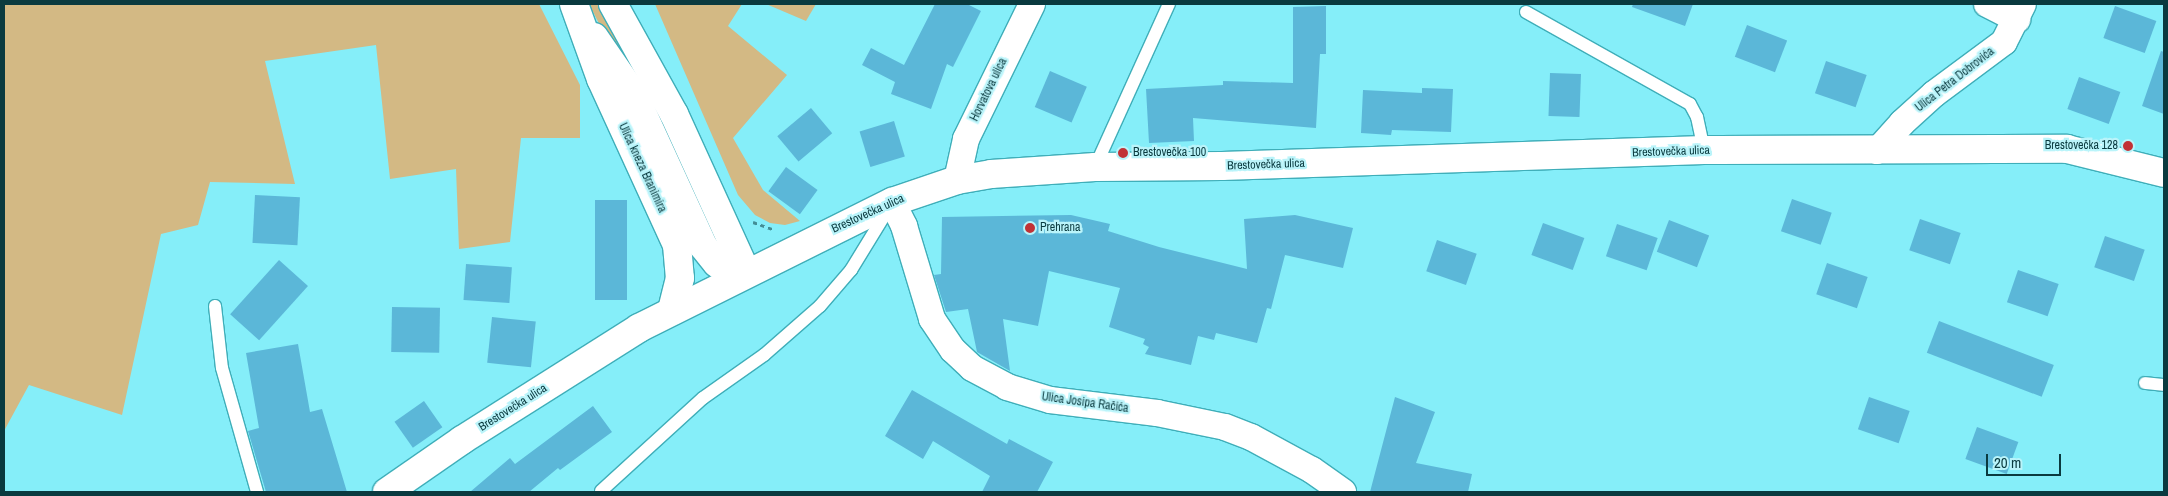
<!DOCTYPE html>
<html>
<head>
<meta charset="utf-8">
<style>
	body { margin:0 }
	#map { position:relative; width:2168px; height:496px; overflow:hidden; background:#85eef9; font-family:"Archivo Narrow",sans-serif }
	div>[style] { position:absolute }
	.green>* { inset:0; background:#d3b984 }
	.building>* { inset:0; background:#5bb7d8; transform-origin:0 0 }
	.path>* { height:3px; margin-top:-1.5px; transform-origin:0; background:repeating-linear-gradient(90deg,#438e96 0 4px,transparent 0 8px) }
	.roads { filter:drop-shadow(1px 0 #3faeb9) drop-shadow(-1px 0 #3faeb9) drop-shadow(0 1px #3faeb9) drop-shadow(0 -1px #3faeb9) }
	.lane>* { height:12px; margin:-6px; padding:0 6px; transform-origin:6px; border-radius:6px; background:#fff }
	.street>* { height:26px; margin:-13px; padding:0 13px; transform-origin:13px; border-radius:13px; background:#fff }
	.secondary>* { height:28px; margin:-14px; padding:0 14px; transform-origin:14px; border-radius:14px; background:#fff }
	.dots>* { width:14px; height:14px; translate:-50% -50%; box-sizing:border-box; border:2px solid #baf4fa; border-radius:50% }
	span { translate:-50% -50%; white-space:nowrap; text-align:center; line-height:1.15; -webkit-text-stroke:4.5px #baf4fa; paint-order:stroke }
	.street-label { font-size:12px; color:#0a3a3f }
	.poi-label { font-size:12px; color:#0a3a3f }
	.right { translate:-100% -50%; text-align:right }
	.left { translate:0 -50%; text-align:left }
	.frame { position:absolute; inset:0; border:5px solid #0a3a3f; pointer-events:none }
	.scale { position:absolute; left:1986px; top:454px; width:75px; height:22px; box-sizing:border-box; border:2px solid #0a3a3f; border-top:0; padding-left:6px; font-size:15px; line-height:18px; white-space:nowrap; color:#0a3a3f; -webkit-text-stroke:4px #baf4fa; paint-order:stroke }
</style>
</head>
<body>
<div id="map">
	<div class="green">
		<i style="clip-path:polygon(4px 4px,539px 4px,580px 85px,580px 138px,521px 138px,510px 242px,459px 249px,456px 169px,390px 179px,376px 45px,265px 61px,295px 184px,210px 182px,198px 225px,161px 234px,122px 415px,29px 385px,4px 431px)"></i>
		<i style="clip-path:polygon(589px 4px,598px 4px,642px 81px,701px 205px,693px 208px)"></i>
		<i style="clip-path:polygon(655px 4px,742px 4px,728px 26px,787px 75px,733px 138px,763px 190px,800px 221px,785px 225px,770px 223px,755px 215px,738px 195px)"></i>
		<i style="clip-path:polygon(766px 4px,816px 4px,806px 21px)"></i>
	</div>
	<div class="building">
		<i style="clip-path:polygon(935px 4px,967px 4px,981px 11px,953px 67px,947px 64px,931px 109px,891px 94px,895px 82px,862px 65px,871px 48px,904px 65px)"></i>
		<i style="clip-path:polygon(1633px 4px,1693px 4px,1685px 26px,1632px 7px)"></i>
		<i style="clip-path:polygon(1326px 6px,1326px 54px,1320px 54px,1316px 128px,1193px 118px,1194px 141px,1149px 143px,1146px 89px,1223px 85px,1223px 81px,1293px 83px,1293px 7px)"></i>
		<i style="left:2115px;top:6px;width:44px;height:34px;rotate:20deg"></i>
		<i style="left:1747px;top:25px;width:43px;height:34px;rotate:21deg"></i>
		<i style="clip-path:polygon(2161px 51px,2164px 52px,2164px 114px,2142px 106px)"></i>
		<i style="left:1826px;top:61px;width:43px;height:34px;rotate:19deg"></i>
		<i style="left:1050px;top:71px;width:40px;height:39px;rotate:23deg"></i>
		<i style="left:1550px;top:73px;width:31px;height:43px;rotate:2deg"></i>
		<i style="left:2079px;top:77px;width:44px;height:34px;rotate:20deg"></i>
		<i style="clip-path:polygon(1422px 88px,1453px 89px,1451px 132px,1392px 130px,1391px 135px,1361px 133px,1363px 90px,1422px 93px)"></i>
		<i style="left:811px;top:108px;width:33px;height:44px;rotate:50deg"></i>
		<i style="left:894px;top:121px;width:37px;height:36px;rotate:73deg"></i>
		<i style="left:786px;top:167px;width:39px;height:30px;rotate:36deg"></i>
		<i style="left:255px;top:195px;width:45px;height:48px;rotate:3deg"></i>
		<i style="left:1792px;top:199px;width:42px;height:34px;rotate:19deg"></i>
		<i style="left:595px;top:200px;width:32px;height:100px"></i>
		<i style="clip-path:polygon(1071px 215px,1110px 224px,1108px 231px,1159px 247px,1247px 269px,1244px 219px,1295px 215px,1353px 228px,1343px 268px,1285px 255px,1271px 309px,1267px 308px,1257px 343px,1216px 333px,1214px 340px,1198px 336px,1191px 365px,1145px 354px,1149px 347px,1143px 344px,1145px 339px,1109px 327px,1120px 288px,1049px 271px,1038px 326px,1003px 319px,1010px 371px,977px 352px,968px 309px,946px 312px,934px 275px,941px 274px,942px 217px)"></i>
		<i style="left:1920px;top:219px;width:43px;height:33px;rotate:19deg"></i>
		<i style="left:1669px;top:220px;width:43px;height:34px;rotate:21deg"></i>
		<i style="left:1543px;top:223px;width:44px;height:34px;rotate:20deg"></i>
		<i style="left:1617px;top:224px;width:43px;height:34px;rotate:19deg"></i>
		<i style="left:2105px;top:236px;width:42px;height:33px;rotate:19deg"></i>
		<i style="left:1437px;top:240px;width:42px;height:33px;rotate:19deg"></i>
		<i style="left:279px;top:260px;width:39px;height:73px;rotate:42deg"></i>
		<i style="left:1827px;top:263px;width:43px;height:33px;rotate:19deg"></i>
		<i style="left:466px;top:264px;width:46px;height:36px;rotate:4deg"></i>
		<i style="left:2018px;top:270px;width:43px;height:34px;rotate:19deg"></i>
		<i style="left:392px;top:307px;width:48px;height:45px;rotate:1deg"></i>
		<i style="left:492px;top:317px;width:44px;height:46px;rotate:6deg"></i>
		<i style="left:1939px;top:321px;width:123px;height:34px;rotate:21deg"></i>
		<i style="clip-path:polygon(298px 344px,310px 412px,322px 409px,347px 492px,266px 492px,248px 431px,259px 428px,246px 353px)"></i>
		<i style="clip-path:polygon(912px 390px,1007px 444px,1009px 439px,1053px 462px,1037px 492px,982px 492px,990px 476px,933px 441px,923px 459px,885px 436px)"></i>
		<i style="clip-path:polygon(1395px 397px,1435px 412px,1416px 463px,1472px 474px,1468px 492px,1370px 492px)"></i>
		<i style="left:1869px;top:397px;width:43px;height:34px;rotate:19deg"></i>
		<i style="left:424px;top:401px;width:32px;height:36px;rotate:55deg"></i>
		<i style="clip-path:polygon(593px 406px,612px 432px,560px 470px,558px 468px,529px 492px,470px 492px,510px 458px,515px 464px)"></i>
		<i style="left:1977px;top:427px;width:44px;height:34px;rotate:20deg"></i>
	</div>
	<div class="path">
		<i style="left:753px;top:222px;width:23px;rotate:20deg"></i>
	</div>
	<div class="roads">
		<div class="lane">
			<i style="left:1526px;top:12px;width:188px;rotate:29.3deg"></i>
			<i style="left:1690px;top:104px;width:15px;rotate:62deg"></i>
			<i style="left:1697px;top:117px;width:34px;rotate:78deg"></i>
			<i style="left:1095px;top:167px;width:179px;rotate:-65.6deg"></i>
			<i style="left:215px;top:306px;width:62px;rotate:83.6deg"></i>
			<i style="left:222px;top:368px;width:129px;rotate:74.2deg"></i>
			<i style="left:2145px;top:383px;width:19px;rotate:6deg"></i>
			<i style="left:601px;top:491px;width:138px;rotate:-42.4deg"></i>
			<i style="left:703px;top:398px;width:75px;rotate:-35.2deg"></i>
			<i style="left:764px;top:355px;width:74px;rotate:-41.2deg"></i>
			<i style="left:820px;top:306px;width:48px;rotate:-49.3deg"></i>
			<i style="left:851px;top:270px;width:73px;rotate:-58.5deg"></i>
		</div>
		<div class="street">
			<i style="left:1987px;top:4px;width:34px;rotate:27deg"></i>
			<i style="left:1877px;top:151px;width:38px;rotate:-48deg"></i>
			<i style="left:1902px;top:123px;width:43px;rotate:-42.2deg"></i>
			<i style="left:1934px;top:94px;width:87px;rotate:-36.6deg"></i>
			<i style="left:2004px;top:42px;width:42px;rotate:-63.4deg"></i>
			<i style="left:957px;top:180px;width:42px;rotate:-77.6deg"></i>
			<i style="left:966px;top:139px;width:150px;rotate:-63.9deg"></i>
			<i style="left:892px;top:202px;width:27px;rotate:63deg"></i>
			<i style="left:904px;top:226px;width:97px;rotate:73.2deg"></i>
			<i style="left:932px;top:319px;width:37px;rotate:56deg"></i>
			<i style="left:953px;top:350px;width:26px;rotate:43deg"></i>
			<i style="left:972px;top:368px;width:40px;rotate:28deg"></i>
			<i style="left:1007px;top:387px;width:45px;rotate:16.8deg"></i>
			<i style="left:1050px;top:400px;width:108px;rotate:6.9deg"></i>
			<i style="left:1157px;top:413px;width:69px;rotate:11.6deg"></i>
			<i style="left:1225px;top:427px;width:28px;rotate:21deg"></i>
			<i style="left:1251px;top:437px;width:69px;rotate:28.4deg"></i>
			<i style="left:1312px;top:470px;width:38px;rotate:35deg"></i>
		</div>
		<div class="secondary">
			<i style="left:574px;top:4px;width:80px;rotate:70.2deg"></i>
			<i style="left:601px;top:79px;width:183px;rotate:65.4deg"></i>
			<i style="left:677px;top:245px;width:33px;rotate:85deg"></i>
			<i style="left:680px;top:278px;width:34px;rotate:104deg"></i>
			<i style="left:613px;top:4px;width:126px;rotate:61deg"></i>
			<i style="left:674px;top:114px;width:174px;rotate:65.5deg"></i>
			<i style="left:594px;top:37px;width:70px;rotate:55.4deg"></i>
			<i style="left:634px;top:95px;width:166px;rotate:65.4deg"></i>
			<i style="left:703px;top:246px;width:22px;rotate:51deg"></i>
			<i style="left:717px;top:263px;width:24px;rotate:38deg"></i>
			<i style="left:387px;top:492px;width:91px;rotate:-34.7deg"></i>
			<i style="left:462px;top:440px;width:209px;rotate:-32.3deg"></i>
			<i style="left:639px;top:328px;width:283px;rotate:-26.5deg"></i>
			<i style="left:892px;top:202px;width:69px;rotate:-18.7deg"></i>
			<i style="left:957px;top:180px;width:35px;rotate:-10deg"></i>
			<i style="left:991px;top:174px;width:104px;rotate:-3.9deg"></i>
			<i style="left:1095px;top:167px;width:127px;rotate:-0.5deg"></i>
			<i style="left:1222px;top:166px;width:482px;rotate:-1.9deg"></i>
			<i style="left:1704px;top:150px;width:363px;rotate:-0.2deg"></i>
			<i style="left:2067px;top:149px;width:100px;rotate:13.9deg"></i>
		</div>
	</div>
	<div class="dots">
		<i style="left:2128px;top:146px;background:#c13236"></i>
		<i style="left:1123px;top:153px;background:#c13236"></i>
		<i style="left:1030px;top:228px;background:#c13236"></i>
	</div>
	<div class="street-label">
		<span style="left:1955px;top:80px;rotate:-38deg">Ulica Petra Dobrovića</span>
		<span style="left:989px;top:90px;rotate:-64deg">Horvatova ulica</span>
		<span style="left:1671px;top:152px;rotate:-2deg">Brestovečka ulica</span>
		<span style="left:1266px;top:165px;rotate:-2deg">Brestovečka ulica</span>
		<span style="left:642px;top:168px;rotate:65deg">Ulica kneza Branimira</span>
		<span style="left:868px;top:214px;rotate:-24deg">Brestovečka ulica</span>
		<span style="left:1085px;top:403px;rotate:8deg">Ulica Josipa Račića</span>
		<span style="left:513px;top:408px;rotate:-32deg">Brestovečka ulica</span>
	</div>
	<div class="poi-label">
		<span class="right" style="left:2118px;top:146px">Brestovečka 128</span>
		<span class="left" style="left:1133px;top:153px">Brestovečka 100</span>
		<span class="left" style="left:1040px;top:228px">Prehrana</span>
	</div>
	<div class="frame"></div>
	<div class="scale">20 m</div>
</div>
</body>
</html>
